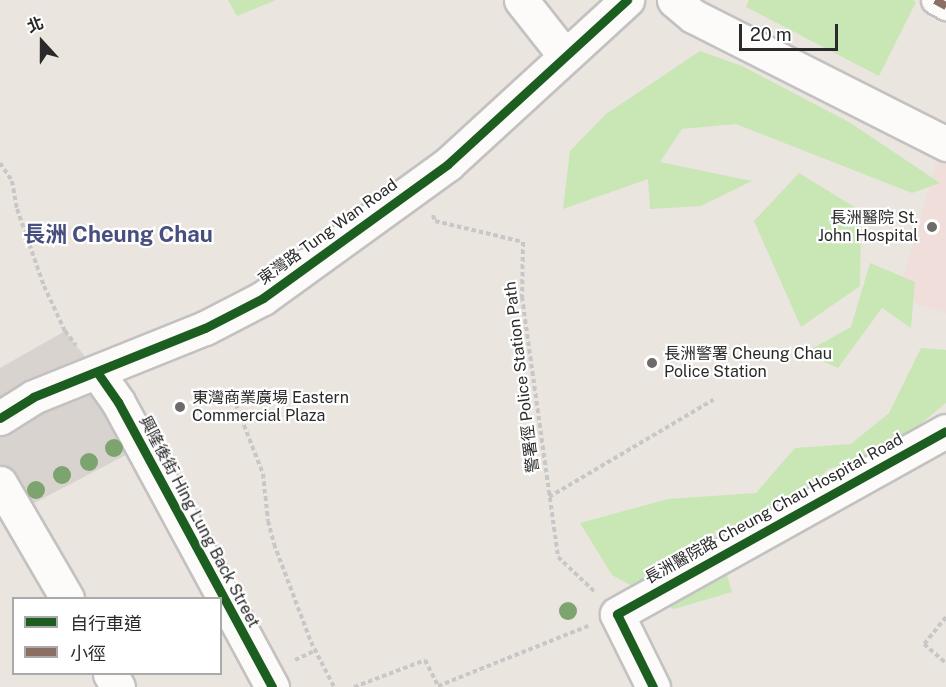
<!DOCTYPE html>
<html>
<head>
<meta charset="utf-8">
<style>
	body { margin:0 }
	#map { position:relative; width:946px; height:687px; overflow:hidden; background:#eae5df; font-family:"Public Sans","Noto Sans TC",sans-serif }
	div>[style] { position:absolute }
	.medical>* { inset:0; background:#f0dedb }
	.green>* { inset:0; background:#c8e7b5 }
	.plaza>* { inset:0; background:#d8d3ce }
	.path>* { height:4px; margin-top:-2px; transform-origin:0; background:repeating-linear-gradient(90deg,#c8c7c7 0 4.5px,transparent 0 7.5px) }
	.roads { filter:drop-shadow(2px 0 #c3c1c1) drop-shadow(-2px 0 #c3c1c1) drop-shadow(0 2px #c3c1c1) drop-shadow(0 -2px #c3c1c1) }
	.pedestrian>* { height:27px; margin:-13.5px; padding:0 13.5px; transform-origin:13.5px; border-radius:13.5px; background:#fcfbfa }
	.minor>* { height:33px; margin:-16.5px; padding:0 16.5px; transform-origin:16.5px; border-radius:16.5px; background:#fcfbfa }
	.quiet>* { height:8px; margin-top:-4px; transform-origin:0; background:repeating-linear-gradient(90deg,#8d6e63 0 15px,transparent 0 23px) }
	.cycleway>* { height:9px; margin:-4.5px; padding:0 4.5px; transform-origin:4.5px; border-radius:4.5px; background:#1b5e20 }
	.trees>* { width:18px; height:18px; margin:-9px; border-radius:50%; background:#7da36f }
	.dots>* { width:16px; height:16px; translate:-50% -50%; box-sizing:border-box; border:3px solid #fff; border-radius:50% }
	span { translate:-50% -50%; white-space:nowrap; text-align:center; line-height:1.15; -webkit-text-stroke:4.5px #fff; paint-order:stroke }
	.poi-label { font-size:16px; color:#2a2a2a }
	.right { translate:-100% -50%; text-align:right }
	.left { translate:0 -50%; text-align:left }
	.street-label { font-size:16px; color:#2a2a2a }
	.district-label { font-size:22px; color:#474f7f; font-weight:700 }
	.legend { position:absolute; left:12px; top:597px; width:210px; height:78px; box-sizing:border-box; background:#fff; border:2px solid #aaa; margin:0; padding:8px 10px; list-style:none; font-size:18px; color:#2a2a2a }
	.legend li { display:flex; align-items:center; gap:12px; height:30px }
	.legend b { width:30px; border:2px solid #aaa }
	.north { position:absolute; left:12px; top:12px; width:60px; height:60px; -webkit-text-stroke:4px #fff; paint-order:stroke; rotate:339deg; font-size:16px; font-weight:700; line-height:24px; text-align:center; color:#2a2a2a }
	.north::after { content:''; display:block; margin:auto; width:21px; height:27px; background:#2a2a2a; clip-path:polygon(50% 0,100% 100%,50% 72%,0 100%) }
	.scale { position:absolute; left:739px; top:24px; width:99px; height:27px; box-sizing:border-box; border:3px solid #2a2a2a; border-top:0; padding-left:8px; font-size:18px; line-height:21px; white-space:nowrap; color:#2a2a2a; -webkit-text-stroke:4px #fff; paint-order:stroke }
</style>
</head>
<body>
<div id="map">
	<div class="medical">
		<i style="clip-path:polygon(939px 154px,946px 156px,946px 313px,897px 298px)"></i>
	</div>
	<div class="green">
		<i style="clip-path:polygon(228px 0,276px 0,237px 16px)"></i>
		<i style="clip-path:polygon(749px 0,913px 0,916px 2px,879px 76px,746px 7px)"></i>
		<i style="clip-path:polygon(700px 51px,742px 66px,849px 122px,940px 183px,912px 193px,736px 124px,682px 129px,660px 162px,752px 181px,701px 206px,650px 209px,648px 179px,563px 209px,570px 151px,606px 114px)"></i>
		<i style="clip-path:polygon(799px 173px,861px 211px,860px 286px,801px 327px,754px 221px)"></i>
		<i style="clip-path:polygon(870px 263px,915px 282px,911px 328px,882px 308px,838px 368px,804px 353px,851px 327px)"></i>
		<i style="clip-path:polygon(921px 348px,946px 350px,946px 403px,886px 452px,828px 469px,790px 509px,714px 531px,732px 592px,674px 609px,612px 575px,580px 523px,668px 499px,756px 493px,795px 448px,851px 444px,889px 413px)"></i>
	</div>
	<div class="plaza">
		<i style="clip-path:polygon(65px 331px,97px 372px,139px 448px,0 521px,0 368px)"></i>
	</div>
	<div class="path">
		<i style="left:0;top:163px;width:22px;rotate:56deg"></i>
		<i style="left:12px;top:181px;width:28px;rotate:80deg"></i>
		<i style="left:17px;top:209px;width:82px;rotate:70.7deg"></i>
		<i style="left:44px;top:286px;width:50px;rotate:65deg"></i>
		<i style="left:65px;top:331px;width:18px;rotate:52deg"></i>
		<i style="left:433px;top:215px;width:6px;rotate:72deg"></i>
		<i style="left:435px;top:221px;width:90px;rotate:13.4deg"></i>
		<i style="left:523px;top:242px;width:55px;rotate:91deg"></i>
		<i style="left:522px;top:297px;width:262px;rotate:82.1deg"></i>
		<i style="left:558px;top:557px;width:50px;rotate:43.4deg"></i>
		<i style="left:233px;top:397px;width:83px;rotate:68.7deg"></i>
		<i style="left:263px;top:474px;width:47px;rotate:83.9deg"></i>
		<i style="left:268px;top:521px;width:24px;rotate:75deg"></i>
		<i style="left:274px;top:544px;width:105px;rotate:69.3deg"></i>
		<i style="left:311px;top:642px;width:51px;rotate:62.9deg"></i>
		<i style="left:549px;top:497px;width:191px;rotate:-30.6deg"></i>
		<i style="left:946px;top:617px;width:35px;rotate:129deg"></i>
		<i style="left:924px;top:644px;width:29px;rotate:41deg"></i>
		<i style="left:295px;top:660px;width:23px;rotate:-25deg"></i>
		<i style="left:354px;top:687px;width:76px;rotate:-20.8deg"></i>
		<i style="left:425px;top:660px;width:29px;rotate:63deg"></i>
		<i style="left:438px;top:686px;width:162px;rotate:-21.8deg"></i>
	</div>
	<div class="roads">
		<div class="pedestrian">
			<i style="left:935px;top:0;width:13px;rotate:29deg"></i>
		</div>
		<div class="minor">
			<i style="left:521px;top:0;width:71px;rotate:51.8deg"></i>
			<i style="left:674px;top:0;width:25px;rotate:40deg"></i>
			<i style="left:693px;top:16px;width:284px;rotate:26.8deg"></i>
			<i style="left:97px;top:372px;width:37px;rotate:55deg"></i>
			<i style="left:118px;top:402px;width:324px;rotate:61.6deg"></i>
			<i style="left:0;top:418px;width:39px;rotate:-32deg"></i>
			<i style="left:33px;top:397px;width:185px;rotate:-21.9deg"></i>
			<i style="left:205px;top:328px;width:65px;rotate:-27.3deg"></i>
			<i style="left:263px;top:298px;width:228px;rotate:-35.9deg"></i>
			<i style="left:448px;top:164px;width:243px;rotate:-42.5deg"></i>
			<i style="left:0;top:483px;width:133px;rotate:59.8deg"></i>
			<i style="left:110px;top:674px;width:15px;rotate:58deg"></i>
			<i style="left:653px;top:687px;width:81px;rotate:-116.3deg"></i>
			<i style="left:617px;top:614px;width:376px;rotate:-29.1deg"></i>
		</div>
	</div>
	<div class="quiet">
		<i style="left:935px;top:0;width:13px;rotate:29deg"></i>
	</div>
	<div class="cycleway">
		<i style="left:97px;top:372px;width:37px;rotate:55deg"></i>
		<i style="left:118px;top:402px;width:324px;rotate:61.6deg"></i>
		<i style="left:0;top:418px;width:39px;rotate:-32deg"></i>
		<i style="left:33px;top:397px;width:185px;rotate:-21.9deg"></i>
		<i style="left:205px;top:328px;width:65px;rotate:-27.3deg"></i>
		<i style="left:263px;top:298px;width:228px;rotate:-35.9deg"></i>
		<i style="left:448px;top:164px;width:243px;rotate:-42.5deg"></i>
		<i style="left:653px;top:687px;width:81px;rotate:-116.3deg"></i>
		<i style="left:617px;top:614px;width:376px;rotate:-29.1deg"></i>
	</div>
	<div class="trees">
		<i style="left:114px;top:448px"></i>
		<i style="left:89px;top:462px"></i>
		<i style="left:62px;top:475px"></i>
		<i style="left:36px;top:490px"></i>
		<i style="left:568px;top:611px"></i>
	</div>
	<div class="dots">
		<i style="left:932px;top:227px;background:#6d6b69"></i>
		<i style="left:652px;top:363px;background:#6d6b69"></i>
		<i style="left:180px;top:407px;background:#6d6b69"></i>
	</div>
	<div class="poi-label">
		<span class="right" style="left:918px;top:227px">長洲醫院 St.<br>John Hospital</span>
		<span class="left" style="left:664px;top:363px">長洲警署 Cheung Chau<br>Police Station</span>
		<span class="left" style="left:192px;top:407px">東灣商業廣場 Eastern<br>Commercial Plaza</span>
	</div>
	<div class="street-label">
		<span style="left:328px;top:232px;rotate:-36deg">東灣路 Tung Wan Road</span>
		<span style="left:522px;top:377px;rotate:-97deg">警署徑 Police Station Path</span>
		<span style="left:774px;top:509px;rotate:-29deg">長洲醫院路 Cheung Chau Hospital Road</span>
		<span style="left:199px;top:522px;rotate:62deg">興隆後街 Hing Lung Back Street</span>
	</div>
	<div class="district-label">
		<span style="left:118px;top:235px">長洲 Cheung Chau</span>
	</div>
	<ul class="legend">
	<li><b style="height:8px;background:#1b5e20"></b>自行車道</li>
	<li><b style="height:8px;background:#8d6e63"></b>小徑</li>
	</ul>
	<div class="north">北</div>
	<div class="scale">20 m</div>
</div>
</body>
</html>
